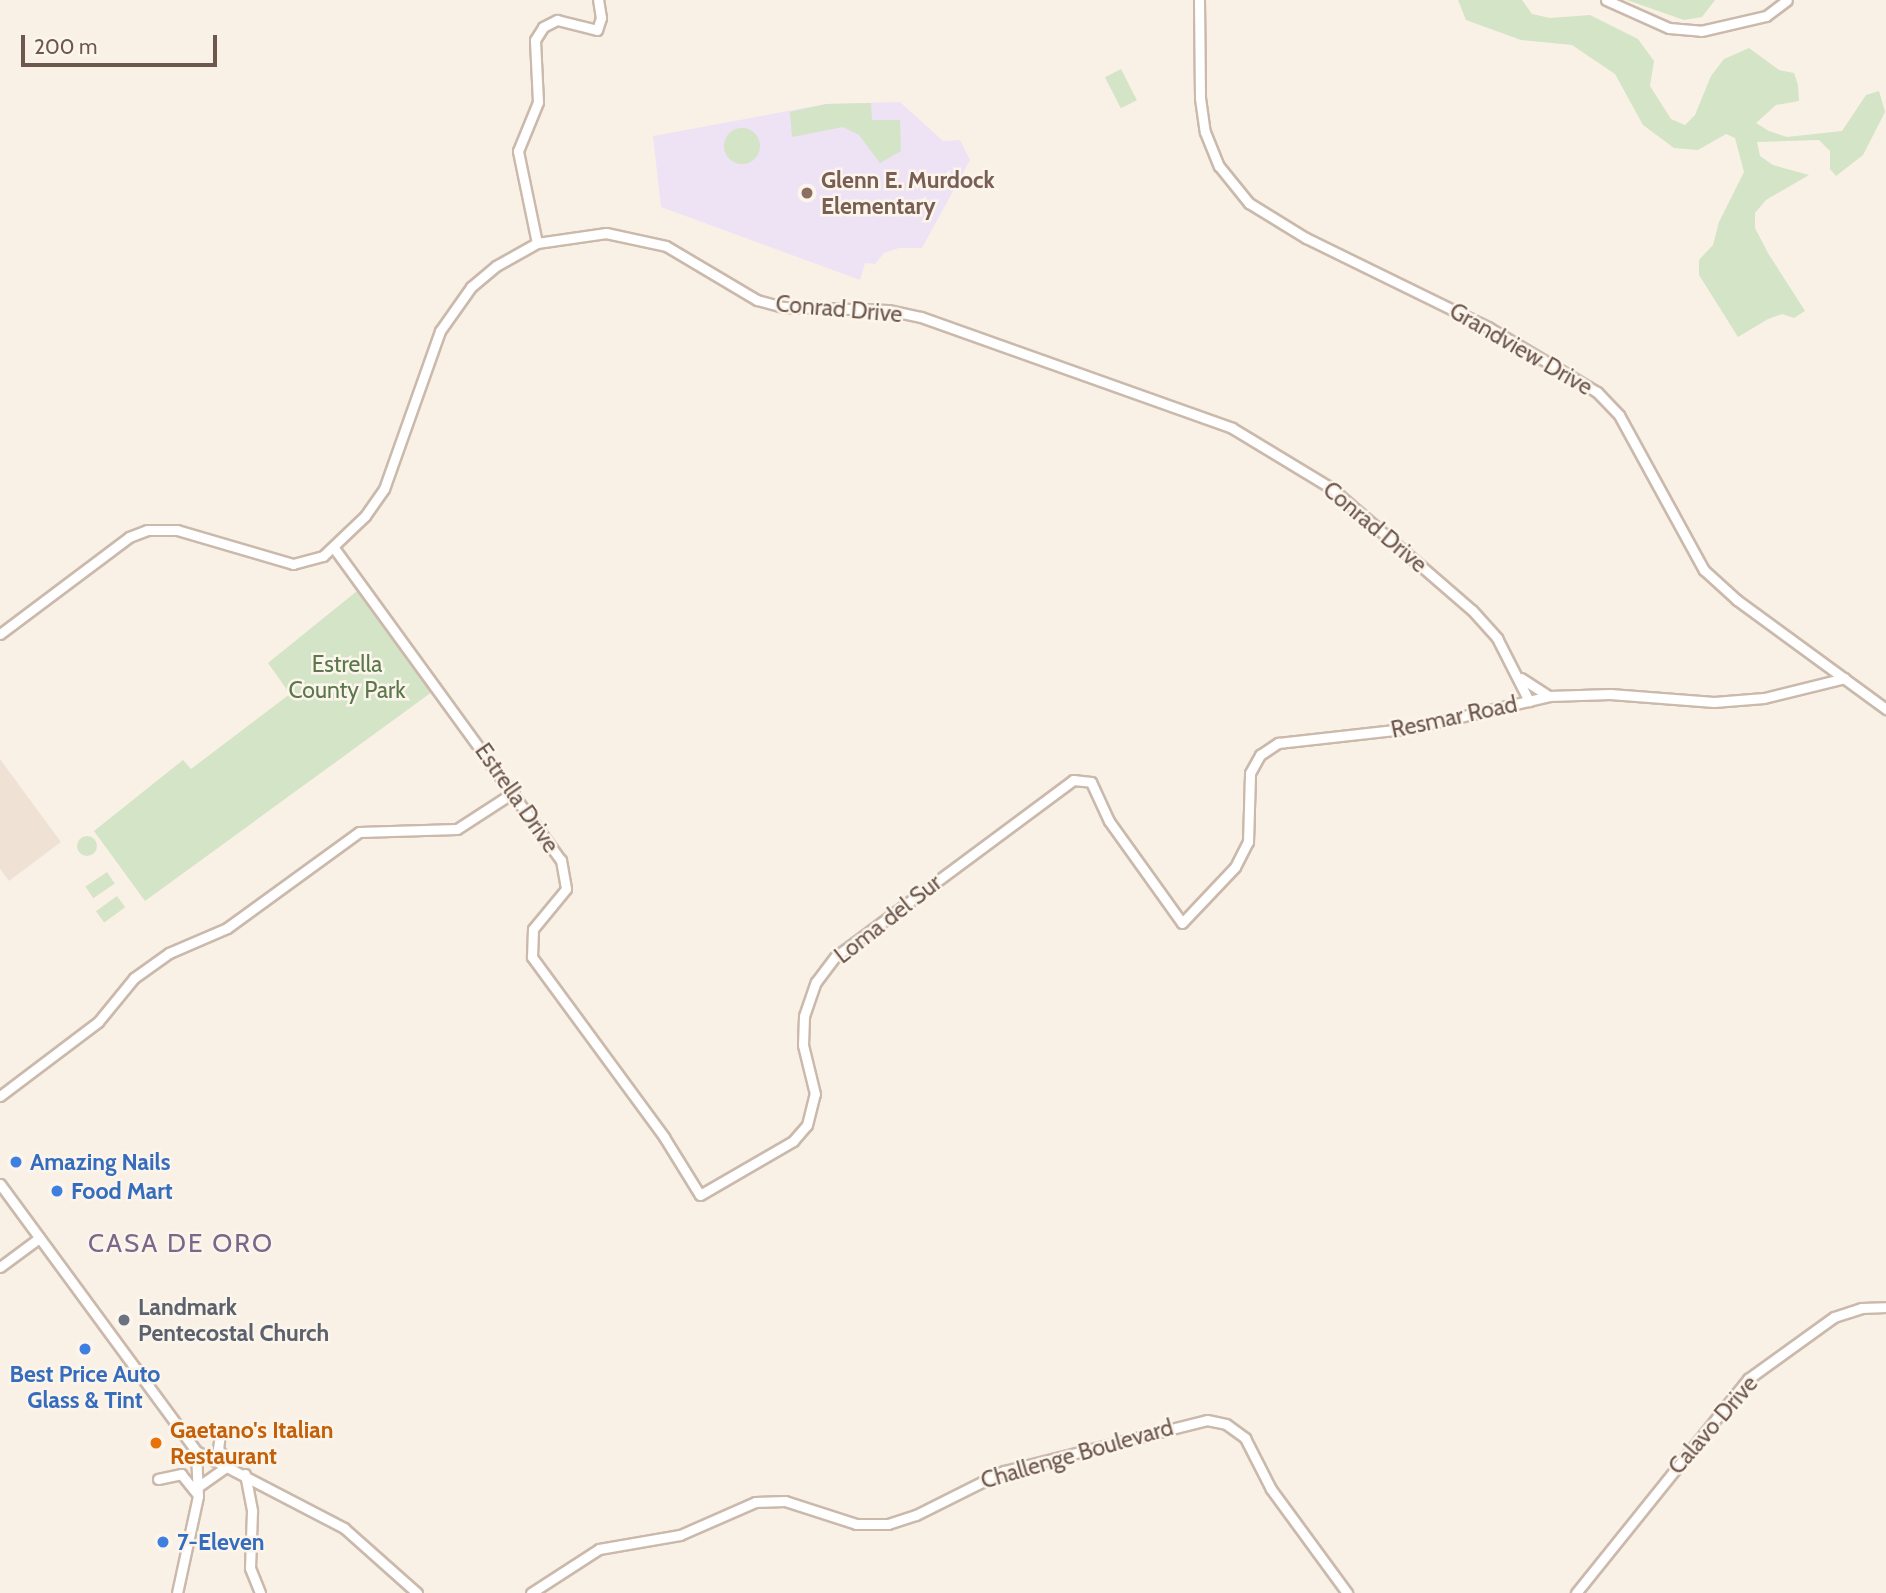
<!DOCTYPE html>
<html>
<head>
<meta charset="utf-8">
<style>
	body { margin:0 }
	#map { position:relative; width:1886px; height:1593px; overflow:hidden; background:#f9f1e6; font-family:Cabin,sans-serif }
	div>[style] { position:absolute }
	.residential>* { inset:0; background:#efe2d5 }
	.education>* { inset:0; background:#eee2f5 }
	.green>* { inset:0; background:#d4e4c6; transform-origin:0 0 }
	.round { border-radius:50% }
	.roads { filter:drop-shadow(2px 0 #cbb9ac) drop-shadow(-2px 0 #cbb9ac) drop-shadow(0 2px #cbb9ac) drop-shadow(0 -2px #cbb9ac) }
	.secondary>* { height:9px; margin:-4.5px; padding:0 4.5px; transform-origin:4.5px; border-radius:4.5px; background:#fff }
	.dots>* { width:19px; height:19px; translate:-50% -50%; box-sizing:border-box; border:4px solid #fcf5eb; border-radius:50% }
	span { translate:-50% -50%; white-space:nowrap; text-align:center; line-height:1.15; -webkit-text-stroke:5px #fcf5eb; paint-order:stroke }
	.education-label { font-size:23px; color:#785e54; font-weight:700 }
	.left { translate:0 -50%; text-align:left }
	.street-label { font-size:23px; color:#6e584e }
	.park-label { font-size:23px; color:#5a784b }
	.shop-label { font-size:23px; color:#366cbe; font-weight:700 }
	.worship-label { font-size:23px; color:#5b616d; font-weight:700 }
	.food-label { font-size:23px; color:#c56008; font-weight:700 }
	.quarter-label { font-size:26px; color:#7c668b; letter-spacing:2px }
	.scale { position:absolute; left:21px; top:35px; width:196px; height:32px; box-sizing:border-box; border:4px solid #6e584e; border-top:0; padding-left:9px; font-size:21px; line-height:24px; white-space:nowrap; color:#6e584e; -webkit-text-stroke:5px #fcf5eb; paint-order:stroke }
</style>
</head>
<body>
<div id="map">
	<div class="residential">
		<i style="clip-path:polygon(0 759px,61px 842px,9px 881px,0 869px)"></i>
	</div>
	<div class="education">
		<i style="clip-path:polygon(900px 102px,943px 141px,960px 140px,970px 160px,922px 248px,899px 248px,884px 253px,875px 264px,865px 263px,860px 280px,661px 207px,653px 136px,826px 104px)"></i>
	</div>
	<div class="green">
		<i style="clip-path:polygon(1458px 0,1522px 0,1532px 14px,1550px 18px,1590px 15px,1638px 39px,1654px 61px,1650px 86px,1671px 119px,1685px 125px,1695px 115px,1711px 76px,1724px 59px,1749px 48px,1779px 70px,1794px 73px,1798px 85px,1799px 101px,1776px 105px,1756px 123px,1769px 131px,1787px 137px,1842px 131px,1866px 95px,1879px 91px,1885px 112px,1863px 155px,1836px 176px,1830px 169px,1830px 151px,1819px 140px,1757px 142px,1760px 156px,1773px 165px,1809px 175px,1766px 200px,1755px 213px,1755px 228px,1768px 253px,1805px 311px,1794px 318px,1782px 314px,1768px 319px,1738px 337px,1699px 275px,1699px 260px,1713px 245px,1719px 222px,1744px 172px,1735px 138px,1726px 134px,1698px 150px,1674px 148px,1643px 125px,1615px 74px,1572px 45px,1521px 40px,1466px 20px)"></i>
		<i style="clip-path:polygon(1627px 0,1715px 0,1702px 17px,1684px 20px)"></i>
		<i style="left:1121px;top:69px;width:35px;height:18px;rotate:63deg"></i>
		<i style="clip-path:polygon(871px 103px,872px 120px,900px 120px,901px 151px,880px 163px,859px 135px,843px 127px,792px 137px,790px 112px,826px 104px)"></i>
		<i class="round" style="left:724px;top:128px;width:36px;height:36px"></i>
		<i style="clip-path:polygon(357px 591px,432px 692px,145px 901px,94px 831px,183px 760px,191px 769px,290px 694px,268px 663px)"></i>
		<i class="round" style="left:77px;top:836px;width:20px;height:20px"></i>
		<i style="left:107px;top:872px;width:14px;height:26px;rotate:56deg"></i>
		<i style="left:117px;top:896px;width:14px;height:26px;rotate:54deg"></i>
	</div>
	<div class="roads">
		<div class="secondary">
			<i style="left:1199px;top:0;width:98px;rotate:89.4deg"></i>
			<i style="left:1200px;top:98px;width:34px;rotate:82deg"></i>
			<i style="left:1205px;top:132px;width:37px;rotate:68deg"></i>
			<i style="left:1219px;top:166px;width:48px;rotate:51deg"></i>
			<i style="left:1249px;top:203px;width:67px;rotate:31.6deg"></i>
			<i style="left:1306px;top:238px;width:203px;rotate:26.1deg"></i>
			<i style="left:1488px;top:327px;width:127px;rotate:30.8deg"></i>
			<i style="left:1597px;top:392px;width:32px;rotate:46deg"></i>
			<i style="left:1619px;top:415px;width:177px;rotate:61.3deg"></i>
			<i style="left:1704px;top:570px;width:45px;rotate:42.3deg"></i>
			<i style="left:1737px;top:600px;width:185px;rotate:36.2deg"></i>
			<i style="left:1606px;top:0;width:69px;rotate:24deg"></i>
			<i style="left:1669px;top:28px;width:32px;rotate:5deg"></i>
			<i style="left:1701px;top:31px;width:67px;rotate:-13deg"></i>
			<i style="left:1766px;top:16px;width:26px;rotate:-37deg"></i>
			<i style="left:537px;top:243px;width:94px;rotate:-101.7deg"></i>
			<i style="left:518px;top:151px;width:53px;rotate:-67.8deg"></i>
			<i style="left:538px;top:102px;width:62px;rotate:-92.8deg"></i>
			<i style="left:535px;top:40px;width:15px;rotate:-58deg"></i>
			<i style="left:543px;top:27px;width:16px;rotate:-27deg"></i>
			<i style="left:557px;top:20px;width:41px;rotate:14deg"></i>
			<i style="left:597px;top:30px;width:13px;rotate:-72deg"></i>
			<i style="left:601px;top:18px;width:18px;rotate:-99deg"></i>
			<i style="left:334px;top:548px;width:386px;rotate:54deg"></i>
			<i style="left:561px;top:860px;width:29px;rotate:80deg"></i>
			<i style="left:566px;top:889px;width:52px;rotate:129.5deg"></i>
			<i style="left:533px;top:929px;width:28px;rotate:92deg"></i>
			<i style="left:532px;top:957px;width:223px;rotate:53.7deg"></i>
			<i style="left:664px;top:1137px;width:68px;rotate:58.2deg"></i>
			<i style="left:700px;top:1195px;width:108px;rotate:-30.1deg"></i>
			<i style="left:793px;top:1141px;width:21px;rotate:-49deg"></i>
			<i style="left:807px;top:1125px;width:32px;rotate:-76deg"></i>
			<i style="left:815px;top:1094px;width:50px;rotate:-103.8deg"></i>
			<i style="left:803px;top:1045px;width:29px;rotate:-88deg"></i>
			<i style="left:804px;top:1016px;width:36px;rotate:-71deg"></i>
			<i style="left:816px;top:982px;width:31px;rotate:-53deg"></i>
			<i style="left:835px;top:957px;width:297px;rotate:-36.6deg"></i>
			<i style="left:1073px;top:780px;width:18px;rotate:6deg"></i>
			<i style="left:1091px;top:782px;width:43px;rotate:65.2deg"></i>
			<i style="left:1109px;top:821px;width:125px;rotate:54.4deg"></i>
			<i style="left:1182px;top:923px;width:77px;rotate:-46.6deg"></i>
			<i style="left:1235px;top:867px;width:28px;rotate:-63deg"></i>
			<i style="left:1248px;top:842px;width:69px;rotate:-88.3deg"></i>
			<i style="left:1250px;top:773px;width:21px;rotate:-61deg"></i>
			<i style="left:1260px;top:755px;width:22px;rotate:-34deg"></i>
			<i style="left:1278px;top:743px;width:135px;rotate:-6.4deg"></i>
			<i style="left:1412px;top:728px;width:141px;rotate:-13.1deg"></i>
			<i style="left:1549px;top:696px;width:61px;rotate:-1.9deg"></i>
			<i style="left:1610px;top:694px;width:104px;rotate:4.4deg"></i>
			<i style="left:1714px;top:702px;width:50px;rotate:-4.6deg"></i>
			<i style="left:1764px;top:698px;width:83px;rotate:-13.9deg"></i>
			<i style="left:0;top:634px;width:161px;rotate:-36.9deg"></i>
			<i style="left:129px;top:537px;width:19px;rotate:-21deg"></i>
			<i style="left:147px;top:530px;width:30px"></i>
			<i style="left:177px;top:530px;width:121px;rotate:16.3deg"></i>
			<i style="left:293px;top:564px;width:31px;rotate:-15deg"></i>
			<i style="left:323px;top:556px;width:58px;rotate:-43.6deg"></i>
			<i style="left:365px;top:516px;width:33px;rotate:-55deg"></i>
			<i style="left:384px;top:489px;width:168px;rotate:-70.5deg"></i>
			<i style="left:440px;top:331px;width:54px;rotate:-54.8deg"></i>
			<i style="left:471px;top:287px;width:33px;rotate:-40deg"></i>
			<i style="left:496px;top:266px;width:47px;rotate:-29.3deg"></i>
			<i style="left:537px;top:243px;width:70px;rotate:-8.2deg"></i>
			<i style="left:606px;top:233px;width:61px;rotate:12.2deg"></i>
			<i style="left:666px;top:246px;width:106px;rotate:30.7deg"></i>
			<i style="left:757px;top:300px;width:27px;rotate:15deg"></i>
			<i style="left:783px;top:307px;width:105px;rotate:1.6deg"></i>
			<i style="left:888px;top:310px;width:34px;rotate:12deg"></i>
			<i style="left:921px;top:317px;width:330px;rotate:19.6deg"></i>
			<i style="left:1232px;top:428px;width:116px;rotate:31.2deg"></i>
			<i style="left:1331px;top:488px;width:186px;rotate:40.9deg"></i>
			<i style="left:1472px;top:610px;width:38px;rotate:48deg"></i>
			<i style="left:1497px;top:638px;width:71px;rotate:63.1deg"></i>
			<i style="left:1521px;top:678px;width:33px;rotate:33deg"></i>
			<i style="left:0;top:1096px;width:123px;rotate:-37.1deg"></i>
			<i style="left:98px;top:1022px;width:57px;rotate:-50.7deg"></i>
			<i style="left:134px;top:978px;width:43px;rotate:-35.5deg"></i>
			<i style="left:169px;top:953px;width:63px;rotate:-23.3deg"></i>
			<i style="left:227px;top:928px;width:163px;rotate:-36deg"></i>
			<i style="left:359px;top:832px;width:98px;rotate:-1.8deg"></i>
			<i style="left:457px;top:829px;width:68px;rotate:-33deg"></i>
			<i style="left:0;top:1184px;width:331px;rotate:53.7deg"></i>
			<i style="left:196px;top:1451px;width:45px;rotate:87.5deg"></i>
			<i style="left:198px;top:1496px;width:99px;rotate:102.2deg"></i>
			<i style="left:0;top:1267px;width:49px;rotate:-36.6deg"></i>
			<i style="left:220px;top:1433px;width:16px;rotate:97deg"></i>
			<i style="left:218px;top:1449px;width:19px;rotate:54deg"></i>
			<i style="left:196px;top:1451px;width:167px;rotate:27.5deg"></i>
			<i style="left:344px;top:1528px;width:98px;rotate:41.7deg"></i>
			<i style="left:245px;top:1474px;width:38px;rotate:79deg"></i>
			<i style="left:252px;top:1511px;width:57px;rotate:92deg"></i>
			<i style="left:250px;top:1568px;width:27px;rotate:68deg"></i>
			<i style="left:158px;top:1479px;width:24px;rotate:-12deg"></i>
			<i style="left:181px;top:1474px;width:26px;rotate:51deg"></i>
			<i style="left:199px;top:1486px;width:35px;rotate:-35deg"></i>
			<i style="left:531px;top:1593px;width:81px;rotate:-32.9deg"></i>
			<i style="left:599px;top:1549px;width:82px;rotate:-9.8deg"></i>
			<i style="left:680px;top:1535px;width:82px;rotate:-23.7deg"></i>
			<i style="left:755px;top:1502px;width:30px;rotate:-2deg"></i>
			<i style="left:785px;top:1501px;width:75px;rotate:17.9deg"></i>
			<i style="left:856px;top:1524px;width:32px"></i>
			<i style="left:888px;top:1524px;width:29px;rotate:-18deg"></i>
			<i style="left:916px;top:1515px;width:98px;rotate:-26.6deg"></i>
			<i style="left:1004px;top:1471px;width:209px;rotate:-14.1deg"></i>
			<i style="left:1207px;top:1420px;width:19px;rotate:12deg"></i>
			<i style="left:1226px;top:1424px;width:24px;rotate:36deg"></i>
			<i style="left:1245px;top:1438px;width:57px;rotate:63deg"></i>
			<i style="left:1271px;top:1489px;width:129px;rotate:53.8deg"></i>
			<i style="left:1576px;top:1593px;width:275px;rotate:-51.2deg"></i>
			<i style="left:1748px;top:1379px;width:106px;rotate:-35.8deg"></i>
			<i style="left:1834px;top:1317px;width:28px;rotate:-18deg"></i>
			<i style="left:1861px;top:1308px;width:25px;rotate:-2deg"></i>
		</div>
	</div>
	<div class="dots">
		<i style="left:807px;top:193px;background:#8d6e63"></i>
		<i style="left:16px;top:1162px;background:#3f7fe0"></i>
		<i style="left:57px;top:1191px;background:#3f7fe0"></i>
		<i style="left:124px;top:1320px;background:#6b7280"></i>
		<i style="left:85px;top:1349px;background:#3f7fe0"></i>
		<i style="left:156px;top:1443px;background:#e8710a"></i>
		<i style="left:163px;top:1542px;background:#3f7fe0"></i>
	</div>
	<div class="education-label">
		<span class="left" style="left:821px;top:193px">Glenn E. Murdock<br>Elementary</span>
	</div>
	<div class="street-label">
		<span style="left:839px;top:309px;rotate:5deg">Conrad Drive</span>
		<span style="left:1521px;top:349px;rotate:30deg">Grandview Drive</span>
		<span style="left:1375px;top:527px;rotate:40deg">Conrad Drive</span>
		<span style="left:1454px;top:717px;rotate:-12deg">Resmar Road</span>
		<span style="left:517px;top:798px;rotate:55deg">Estrella Drive</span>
		<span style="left:888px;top:919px;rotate:-38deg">Loma del Sur</span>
		<span style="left:1713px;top:1425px;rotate:-49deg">Calavo Drive</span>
		<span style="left:1077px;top:1454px;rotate:-16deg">Challenge Boulevard</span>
	</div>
	<div class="park-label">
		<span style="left:347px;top:677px">Estrella<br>County Park</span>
	</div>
	<div class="shop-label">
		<span class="left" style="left:30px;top:1162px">Amazing Nails</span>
		<span class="left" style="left:71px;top:1191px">Food Mart</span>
		<span style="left:85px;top:1387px">Best Price Auto<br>Glass &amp; Tint</span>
		<span class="left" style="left:177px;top:1542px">7-Eleven</span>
	</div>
	<div class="worship-label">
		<span class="left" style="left:138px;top:1320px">Landmark<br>Pentecostal Church</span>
	</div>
	<div class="food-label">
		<span class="left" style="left:170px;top:1443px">Gaetano's Italian<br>Restaurant</span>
	</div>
	<div class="quarter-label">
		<span style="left:181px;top:1244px">CASA DE ORO</span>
	</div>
	<div class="scale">200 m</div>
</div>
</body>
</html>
